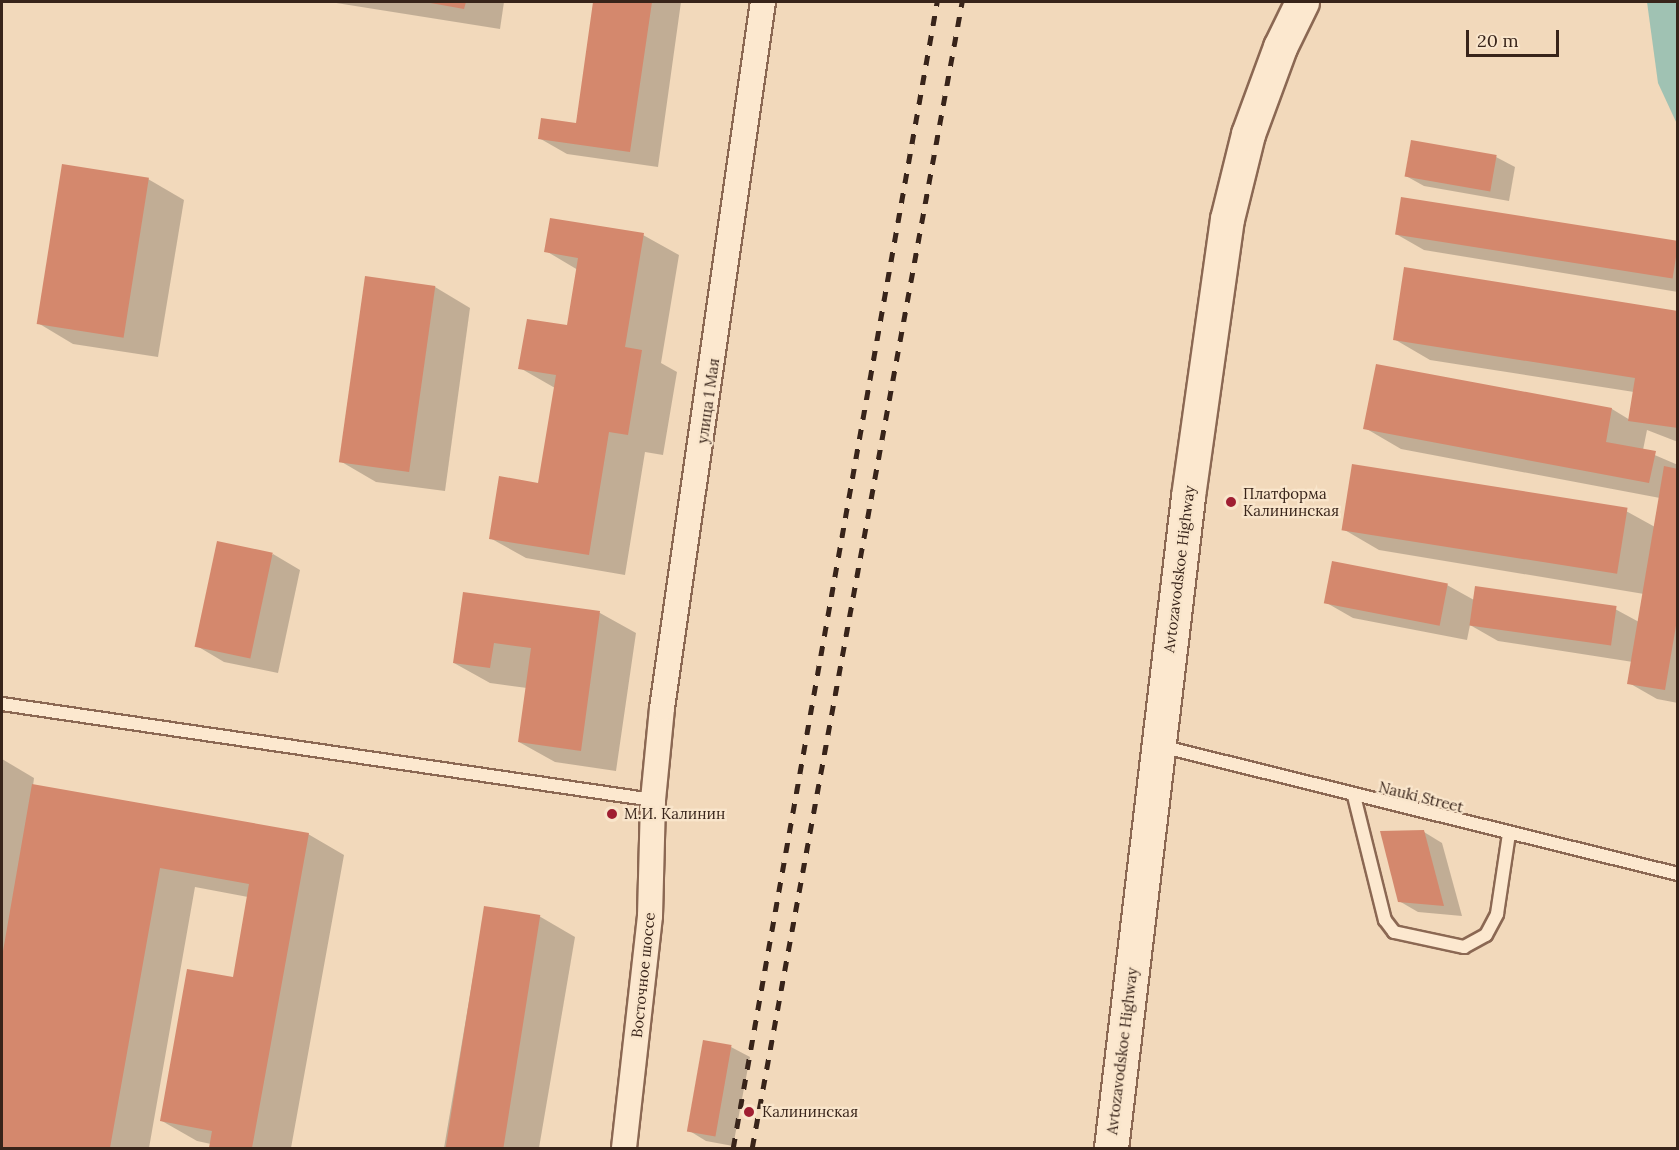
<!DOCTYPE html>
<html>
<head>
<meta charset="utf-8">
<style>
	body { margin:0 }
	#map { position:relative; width:1679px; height:1150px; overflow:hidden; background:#f2d9bb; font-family:Lora,serif }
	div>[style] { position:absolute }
	.water>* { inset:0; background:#a0c2b3 }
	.shadow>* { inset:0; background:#0003 }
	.building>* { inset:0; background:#d4886d; transform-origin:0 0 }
	.roads { filter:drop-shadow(2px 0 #8b6853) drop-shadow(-2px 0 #8b6853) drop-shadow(0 2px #8b6853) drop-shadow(0 -2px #8b6853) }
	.lane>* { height:12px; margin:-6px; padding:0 6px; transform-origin:6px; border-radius:6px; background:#fce8cf }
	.street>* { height:24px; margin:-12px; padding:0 12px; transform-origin:12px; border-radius:12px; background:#fce8cf }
	.secondary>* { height:33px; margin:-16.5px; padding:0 16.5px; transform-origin:16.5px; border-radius:16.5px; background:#fce8cf }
	.rail>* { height:4.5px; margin-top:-2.25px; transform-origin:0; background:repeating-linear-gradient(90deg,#38241a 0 10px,transparent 0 20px) }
	.dots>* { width:16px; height:16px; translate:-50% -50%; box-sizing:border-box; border:3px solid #f9e5cb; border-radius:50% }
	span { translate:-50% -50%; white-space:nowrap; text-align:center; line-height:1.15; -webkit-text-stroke:4.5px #f9e5cb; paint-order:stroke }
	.street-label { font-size:15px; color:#38241a }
	.poi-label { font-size:15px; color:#38241a }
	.left { translate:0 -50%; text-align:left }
	.frame { position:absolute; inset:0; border:3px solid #38241a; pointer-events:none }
	.scale { position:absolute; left:1466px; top:30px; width:93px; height:27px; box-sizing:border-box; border:3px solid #38241a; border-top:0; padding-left:8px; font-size:18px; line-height:21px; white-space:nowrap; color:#38241a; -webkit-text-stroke:4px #f9e5cb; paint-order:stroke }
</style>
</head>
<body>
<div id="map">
	<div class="water">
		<i style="clip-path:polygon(1647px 2px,1677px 2px,1677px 124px,1658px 83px)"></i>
	</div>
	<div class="shadow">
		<i style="clip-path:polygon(330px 2px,504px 2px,500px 29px)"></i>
		<i style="clip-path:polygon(595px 2px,681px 2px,658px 167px,567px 154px,539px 138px,577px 125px)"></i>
		<i style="clip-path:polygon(1496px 157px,1515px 167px,1509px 201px,1424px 186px,1406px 176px)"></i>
		<i style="clip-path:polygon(148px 179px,184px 200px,158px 357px,73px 344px,38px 323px)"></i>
		<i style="clip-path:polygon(1396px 234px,1678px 244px,1678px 292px,1424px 250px)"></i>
		<i style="clip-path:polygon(643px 235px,679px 255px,661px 363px,677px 372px,663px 455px,645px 452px,625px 575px,526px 558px,490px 538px,539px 485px,555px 388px,520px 368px,568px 327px,578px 270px,546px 251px)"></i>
		<i style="clip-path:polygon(435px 287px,470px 308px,445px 491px,376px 482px,340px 461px)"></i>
		<i style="clip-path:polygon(1678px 312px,1678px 442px,1647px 430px,1643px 450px,1678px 465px,1678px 703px,1657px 699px,1629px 683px,1633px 662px,1498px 641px,1470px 625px,1467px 640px,1353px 618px,1325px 602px,1447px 585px,1474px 600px,1615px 609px,1639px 622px,1644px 594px,1379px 550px,1343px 529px,1626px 511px,1655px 527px,1660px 498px,1401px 449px,1365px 428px,1612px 409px,1630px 420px,1634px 392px,1430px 360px,1394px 339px)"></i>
		<i style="clip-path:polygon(273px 554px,300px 570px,278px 673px,224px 662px,197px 646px)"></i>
		<i style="clip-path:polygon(464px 594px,600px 613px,636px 633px,616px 771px,555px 762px,519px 742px,527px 688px,490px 683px,454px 663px)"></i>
		<i style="clip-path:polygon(2px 759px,34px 778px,33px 786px,308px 834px,344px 855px,291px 1148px,210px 1148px,211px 1144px,197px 1141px,162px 1121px,234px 979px,248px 897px,195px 887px,149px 1148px,2px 1148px)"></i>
		<i style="clip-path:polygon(1424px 832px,1442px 843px,1462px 916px,1418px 912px,1399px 901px)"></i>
		<i style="clip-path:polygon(485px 907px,539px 916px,575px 937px,539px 1148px,444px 1148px)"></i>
		<i style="clip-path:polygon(731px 1047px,750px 1057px,733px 1146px,706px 1141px,688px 1130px)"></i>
	</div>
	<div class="building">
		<i style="clip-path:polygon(425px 2px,466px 2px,464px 9px)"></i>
		<i style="clip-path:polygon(593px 2px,652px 2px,630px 152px,538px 139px,541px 118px,576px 123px)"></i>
		<i style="left:1411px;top:140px;width:87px;height:37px;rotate:10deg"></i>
		<i style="left:62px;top:164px;width:88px;height:162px;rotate:9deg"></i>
		<i style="left:1401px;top:197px;width:281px;height:38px;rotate:9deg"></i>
		<i style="clip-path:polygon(550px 218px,644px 233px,625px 347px,642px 350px,628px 435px,609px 432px,589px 555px,489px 539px,499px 476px,538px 483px,556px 375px,518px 369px,527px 319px,567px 325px,578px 258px,544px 252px)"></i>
		<i style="clip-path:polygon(1404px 267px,1678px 311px,1678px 428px,1628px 421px,1635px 378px,1393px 340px)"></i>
		<i style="left:365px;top:276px;width:71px;height:188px;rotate:8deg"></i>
		<i style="clip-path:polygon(1376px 364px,1612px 408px,1606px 442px,1656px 451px,1649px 483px,1363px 429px)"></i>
		<i style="left:1352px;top:464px;width:279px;height:67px;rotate:9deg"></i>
		<i style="clip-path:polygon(1664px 466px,1678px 469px,1678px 614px,1665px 690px,1627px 684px)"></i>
		<i style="left:217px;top:541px;width:57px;height:108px;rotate:12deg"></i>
		<i style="left:1332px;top:561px;width:118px;height:43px;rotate:11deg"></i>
		<i style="left:1475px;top:586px;width:143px;height:40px;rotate:8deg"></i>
		<i style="clip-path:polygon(463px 592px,600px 611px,581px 751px,518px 742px,531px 648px,494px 643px,490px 668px,453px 663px)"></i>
		<i style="clip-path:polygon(32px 784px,309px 833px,252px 1148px,209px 1148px,212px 1131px,160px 1121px,187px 969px,233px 977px,249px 884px,160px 868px,110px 1148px,2px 1148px,2px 957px)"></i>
		<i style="clip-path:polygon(1424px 830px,1444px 906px,1398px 902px,1380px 831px)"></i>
		<i style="left:484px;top:906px;width:57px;height:245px;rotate:9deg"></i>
		<i style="left:703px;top:1040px;width:29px;height:93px;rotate:10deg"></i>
	</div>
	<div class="roads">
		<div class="lane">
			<i style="left:2px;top:704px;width:658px;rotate:8.39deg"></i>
			<i style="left:1160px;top:746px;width:534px;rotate:13.88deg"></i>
			<i style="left:1354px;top:796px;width:128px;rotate:76deg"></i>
			<i style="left:1385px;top:920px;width:15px;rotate:53deg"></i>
			<i style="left:1394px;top:932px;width:72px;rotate:12.1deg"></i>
			<i style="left:1464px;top:947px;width:25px;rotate:-29deg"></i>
			<i style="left:1486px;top:935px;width:24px;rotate:-62deg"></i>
			<i style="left:1497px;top:914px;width:81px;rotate:-81.5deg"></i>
		</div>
		<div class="street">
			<i style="left:624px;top:1148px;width:233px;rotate:-83.6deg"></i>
			<i style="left:650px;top:916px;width:116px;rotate:-88.5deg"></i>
			<i style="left:653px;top:800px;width:92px;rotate:-84.4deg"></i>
			<i style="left:662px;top:708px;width:713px;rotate:-81.86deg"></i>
		</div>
		<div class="secondary">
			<i style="left:1111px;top:1148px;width:657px;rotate:-83.26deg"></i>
			<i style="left:1188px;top:496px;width:280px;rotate:-82deg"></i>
			<i style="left:1227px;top:219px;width:88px;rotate:-76.1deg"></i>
			<i style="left:1248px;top:134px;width:93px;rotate:-69.8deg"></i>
			<i style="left:1280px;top:47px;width:50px;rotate:-63.9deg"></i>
		</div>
	</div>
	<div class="rail">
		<i style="left:733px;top:1148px;width:1164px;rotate:-79.91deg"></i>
		<i style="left:752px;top:1148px;width:1165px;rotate:-79.62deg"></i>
	</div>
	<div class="dots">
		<i style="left:1231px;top:502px;background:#9f1e32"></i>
		<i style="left:612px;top:814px;background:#9f1e32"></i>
		<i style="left:749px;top:1112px;background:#9f1e32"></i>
	</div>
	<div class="street-label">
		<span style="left:708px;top:401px;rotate:-82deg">улица 1 Мая</span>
		<span style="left:1179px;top:569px;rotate:-83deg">Avtozavodskoe Highway</span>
		<span style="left:1421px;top:797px;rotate:14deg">Nauki Street</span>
		<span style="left:643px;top:975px;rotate:-84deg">Восточное шоссе</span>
		<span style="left:1122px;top:1051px;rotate:-83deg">Avtozavodskoe Highway</span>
	</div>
	<div class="poi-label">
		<span class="left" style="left:1243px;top:502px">Платформа<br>Калининская</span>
		<span class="left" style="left:624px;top:814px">М.И. Калинин</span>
		<span class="left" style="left:762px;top:1112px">Калининская</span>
	</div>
	<div class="frame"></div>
	<div class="scale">20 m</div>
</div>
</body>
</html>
